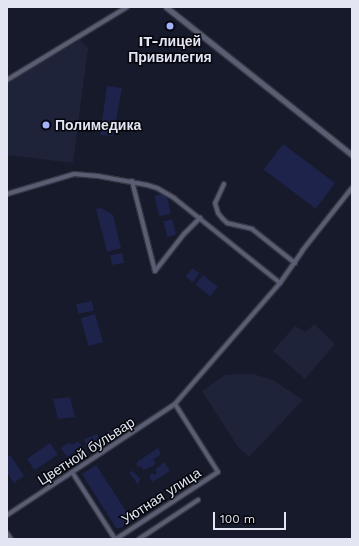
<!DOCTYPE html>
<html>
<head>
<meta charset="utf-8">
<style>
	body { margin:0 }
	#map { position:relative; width:359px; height:546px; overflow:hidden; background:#161a2b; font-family:"Work Sans",sans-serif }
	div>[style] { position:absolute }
	.built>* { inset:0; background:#1f233a }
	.green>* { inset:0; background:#1e234b; transform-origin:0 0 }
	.roads { filter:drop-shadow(1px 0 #353644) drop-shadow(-1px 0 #353644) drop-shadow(0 1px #353644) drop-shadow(0 -1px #353644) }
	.minor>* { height:4px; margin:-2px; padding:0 2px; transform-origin:2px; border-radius:2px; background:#5a5e73 }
	.tertiary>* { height:5px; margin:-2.5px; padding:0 2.5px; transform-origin:2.5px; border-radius:2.5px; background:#5a5e73 }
	.dots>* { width:11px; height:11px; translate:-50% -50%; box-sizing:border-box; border:2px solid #05060c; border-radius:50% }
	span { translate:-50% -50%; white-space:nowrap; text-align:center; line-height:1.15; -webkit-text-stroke:3px #05060c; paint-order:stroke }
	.poi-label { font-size:14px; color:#e3e6f2; font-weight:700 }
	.left { translate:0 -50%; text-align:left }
	.street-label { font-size:14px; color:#e3e6f2 }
	.frame { position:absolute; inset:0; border:8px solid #e3e6f2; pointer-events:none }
	.scale { position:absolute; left:213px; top:512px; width:73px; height:18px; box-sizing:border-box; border:2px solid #e3e6f2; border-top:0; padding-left:5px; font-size:12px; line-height:14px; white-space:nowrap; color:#e3e6f2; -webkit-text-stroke:3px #05060c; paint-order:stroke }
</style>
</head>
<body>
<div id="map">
	<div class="built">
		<i style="clip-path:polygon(80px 40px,88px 48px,73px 163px,7px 155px,7px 82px)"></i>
		<i style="clip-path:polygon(314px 324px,335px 344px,305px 379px,273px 351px,295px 326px,306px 332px)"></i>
		<i style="clip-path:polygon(236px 374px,253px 374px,273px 380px,303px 400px,249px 457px,238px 447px,202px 391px,225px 375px)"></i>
	</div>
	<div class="green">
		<i style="clip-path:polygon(107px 86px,122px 88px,113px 136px,100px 135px)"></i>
		<i style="left:283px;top:144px;width:65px;height:32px;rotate:37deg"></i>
		<i style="left:166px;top:193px;width:21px;height:12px;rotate:76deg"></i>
		<i style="clip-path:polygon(101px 208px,113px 215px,121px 248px,107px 252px,96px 209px)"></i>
		<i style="left:172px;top:219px;width:16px;height:9px;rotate:75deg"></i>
		<i style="left:122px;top:253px;width:10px;height:12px;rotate:79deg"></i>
		<i style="left:192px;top:268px;width:9px;height:11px;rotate:36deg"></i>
		<i style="left:203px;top:275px;width:19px;height:12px;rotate:39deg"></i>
		<i style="left:92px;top:301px;width:10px;height:16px;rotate:79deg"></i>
		<i style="left:95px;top:314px;width:29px;height:15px;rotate:74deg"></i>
		<i style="clip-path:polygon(70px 397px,75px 417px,58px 419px,53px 399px)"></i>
		<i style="clip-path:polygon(119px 426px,124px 433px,107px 444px,102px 435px)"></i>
		<i style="left:97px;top:434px;width:11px;height:14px;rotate:68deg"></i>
		<i style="clip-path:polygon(78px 441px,84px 450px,78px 454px,76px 451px,67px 457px,61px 448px,70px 442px,72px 445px)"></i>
		<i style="left:50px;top:443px;width:14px;height:28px;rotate:56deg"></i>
		<i style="clip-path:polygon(158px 448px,161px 454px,153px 460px,156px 462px,153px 466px,143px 470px,141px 466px,137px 467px,137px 462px)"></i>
		<i style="clip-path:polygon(10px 455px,24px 476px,14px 483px,7px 473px,7px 457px)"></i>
		<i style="clip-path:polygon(164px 462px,170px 471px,152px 482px,149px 476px,152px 473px,155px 475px,157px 472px,155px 470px)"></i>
		<i style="clip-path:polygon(96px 465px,132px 520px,121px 528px,116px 528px,82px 474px)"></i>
		<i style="clip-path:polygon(133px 471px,140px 479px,138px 485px,129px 472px)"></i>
	</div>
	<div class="roads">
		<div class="minor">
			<i style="left:7px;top:80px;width:140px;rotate:-31.3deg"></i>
			<i style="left:132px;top:181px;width:93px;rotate:75.7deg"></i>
			<i style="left:224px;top:184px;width:21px;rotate:115deg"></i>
			<i style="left:215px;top:203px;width:10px;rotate:73deg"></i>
			<i style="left:218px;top:213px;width:6px;rotate:51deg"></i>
			<i style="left:222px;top:218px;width:7px;rotate:45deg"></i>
			<i style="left:227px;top:223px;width:26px;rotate:13deg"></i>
			<i style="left:252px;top:229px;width:55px;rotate:38.3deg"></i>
			<i style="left:7px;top:194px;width:70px;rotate:-16.6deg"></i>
			<i style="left:74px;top:174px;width:24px;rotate:5deg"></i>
			<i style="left:98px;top:176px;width:50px;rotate:10.4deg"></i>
			<i style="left:147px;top:185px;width:10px;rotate:17deg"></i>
			<i style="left:157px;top:188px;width:20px;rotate:30deg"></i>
			<i style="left:174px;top:198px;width:136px;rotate:38.7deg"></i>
			<i style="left:280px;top:283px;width:160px;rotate:131deg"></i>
			<i style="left:175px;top:404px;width:201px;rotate:146.5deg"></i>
			<i style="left:155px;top:271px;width:47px;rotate:-51.9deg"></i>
			<i style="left:184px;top:234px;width:23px;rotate:-45deg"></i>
			<i style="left:280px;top:283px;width:39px;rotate:-55deg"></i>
			<i style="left:302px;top:251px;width:80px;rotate:-51.6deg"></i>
			<i style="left:72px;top:472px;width:80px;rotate:57.3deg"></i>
			<i style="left:7px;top:533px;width:7px;rotate:56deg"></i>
			<i style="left:116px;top:539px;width:122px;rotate:-33.3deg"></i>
			<i style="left:218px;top:472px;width:80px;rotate:-122.3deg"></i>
			<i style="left:139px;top:539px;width:71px;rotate:-33.5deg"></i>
		</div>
		<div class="tertiary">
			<i style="left:166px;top:7px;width:238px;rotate:38.5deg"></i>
		</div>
	</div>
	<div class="dots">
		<i style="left:170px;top:26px;background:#a4b2fc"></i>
		<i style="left:46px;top:125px;background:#a4b2fc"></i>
	</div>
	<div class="poi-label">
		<span style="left:170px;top:49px">IT-лицей<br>Привилегия</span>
		<span class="left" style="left:55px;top:125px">Полимедика</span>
	</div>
	<div class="street-label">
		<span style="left:86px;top:451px;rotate:-33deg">Цветной бульвар</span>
		<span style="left:161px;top:496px;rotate:-33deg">Уютная улица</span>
	</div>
	<div class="frame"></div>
	<div class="scale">100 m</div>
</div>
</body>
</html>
